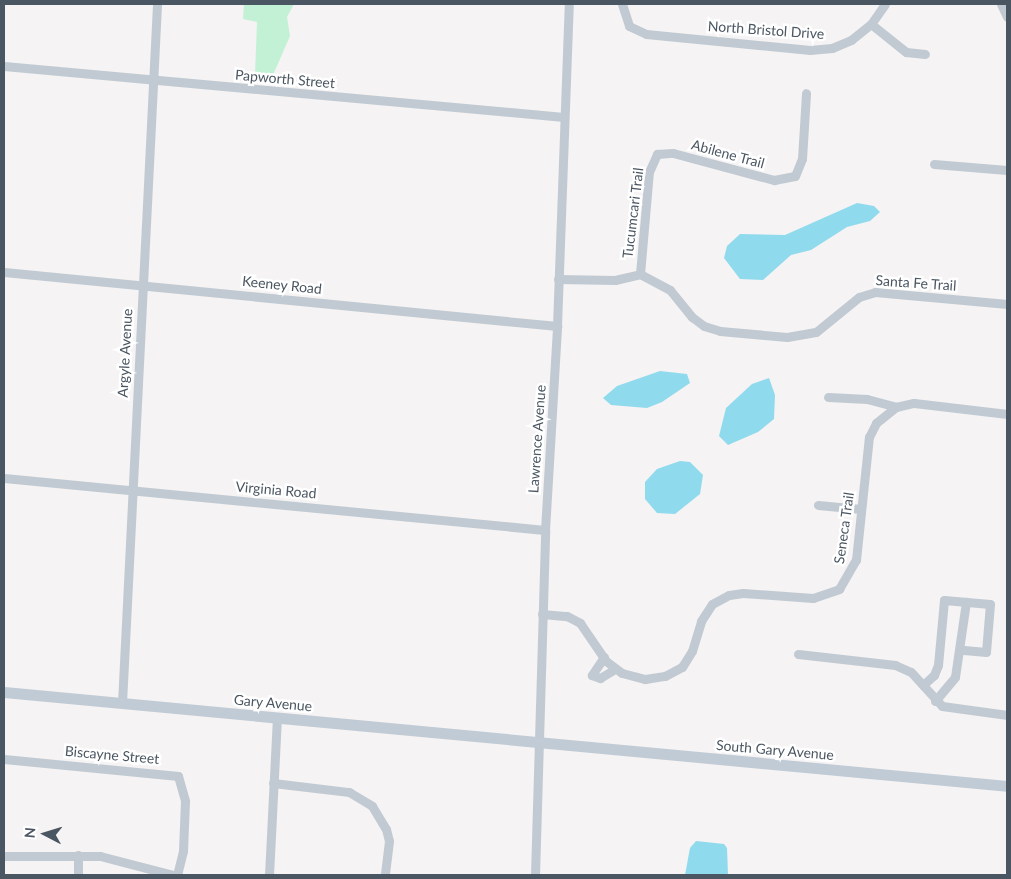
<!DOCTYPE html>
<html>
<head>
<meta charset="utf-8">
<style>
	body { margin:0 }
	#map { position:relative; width:1011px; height:879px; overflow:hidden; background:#f5f3f3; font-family:Lato,sans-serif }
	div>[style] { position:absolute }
	.green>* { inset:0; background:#c3f1d5 }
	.water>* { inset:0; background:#90daee }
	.street>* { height:9px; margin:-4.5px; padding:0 4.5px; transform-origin:4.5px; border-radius:4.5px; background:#c1cad2 }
	.secondary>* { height:11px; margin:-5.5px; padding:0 5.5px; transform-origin:5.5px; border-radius:5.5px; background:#c1cbd6 }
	span { translate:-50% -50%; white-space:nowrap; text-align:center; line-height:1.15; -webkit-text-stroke:5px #fff; paint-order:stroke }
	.street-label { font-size:14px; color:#4a5661 }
	.frame { position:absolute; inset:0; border:5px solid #4a5661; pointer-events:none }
	.north { position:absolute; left:20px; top:809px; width:50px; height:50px; -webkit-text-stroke:4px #fff; paint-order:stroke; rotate:275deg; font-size:14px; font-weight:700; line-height:20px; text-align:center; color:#4a5661 }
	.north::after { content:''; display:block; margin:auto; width:18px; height:22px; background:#4a5661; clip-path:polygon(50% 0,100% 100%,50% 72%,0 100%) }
</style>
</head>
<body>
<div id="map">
	<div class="green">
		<i style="clip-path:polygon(244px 4px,294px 4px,287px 17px,290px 36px,273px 75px,267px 78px,255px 75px,257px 22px,243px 19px)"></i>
	</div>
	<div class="water">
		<i style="clip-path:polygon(857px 203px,874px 206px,880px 212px,870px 221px,847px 227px,811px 250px,791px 255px,763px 280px,740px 279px,724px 258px,727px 246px,740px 234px,785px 235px)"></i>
		<i style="clip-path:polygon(660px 371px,687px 374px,690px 383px,662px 402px,647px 408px,611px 405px,603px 398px,617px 386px)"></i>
		<i style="clip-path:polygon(769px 378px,775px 395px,774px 419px,758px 432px,728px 445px,719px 436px,726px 408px,752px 384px)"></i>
		<i style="clip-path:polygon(680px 461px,690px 462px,703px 475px,700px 494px,675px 514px,657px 513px,645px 499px,645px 482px,657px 469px)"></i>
		<i style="clip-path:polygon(696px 841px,724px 844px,727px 848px,728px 875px,685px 875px,690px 848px)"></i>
	</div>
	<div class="street">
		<i style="left:622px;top:4px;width:23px;rotate:72deg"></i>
		<i style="left:629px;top:26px;width:19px;rotate:25deg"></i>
		<i style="left:646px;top:34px;width:165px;rotate:5.6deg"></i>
		<i style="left:810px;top:50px;width:22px;rotate:-5deg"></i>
		<i style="left:832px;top:48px;width:21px;rotate:-23deg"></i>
		<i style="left:851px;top:40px;width:26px;rotate:-39deg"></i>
		<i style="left:871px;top:24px;width:24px;rotate:-55deg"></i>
		<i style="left:1001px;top:4px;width:14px;rotate:65deg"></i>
		<i style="left:871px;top:24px;width:45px;rotate:38.7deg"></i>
		<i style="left:906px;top:52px;width:19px;rotate:6deg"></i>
		<i style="left:4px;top:66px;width:562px;rotate:5.2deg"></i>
		<i style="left:934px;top:164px;width:73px;rotate:4.7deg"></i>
		<i style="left:4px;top:272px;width:556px;rotate:5.58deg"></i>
		<i style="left:640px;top:274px;width:102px;rotate:-85deg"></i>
		<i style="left:649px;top:172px;width:20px;rotate:-66deg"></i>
		<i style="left:657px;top:154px;width:16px;rotate:-4deg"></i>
		<i style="left:673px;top:153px;width:105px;rotate:15deg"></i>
		<i style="left:774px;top:180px;width:21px;rotate:-11deg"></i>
		<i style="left:795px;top:176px;width:18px;rotate:-68deg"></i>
		<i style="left:802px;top:159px;width:66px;rotate:-86.5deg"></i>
		<i style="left:558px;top:279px;width:57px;rotate:1deg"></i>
		<i style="left:615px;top:280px;width:26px;rotate:-13deg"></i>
		<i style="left:640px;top:274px;width:34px;rotate:28deg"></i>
		<i style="left:670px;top:290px;width:35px;rotate:51deg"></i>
		<i style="left:692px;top:317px;width:15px;rotate:37deg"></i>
		<i style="left:704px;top:326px;width:17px;rotate:17deg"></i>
		<i style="left:720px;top:331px;width:67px;rotate:5.1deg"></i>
		<i style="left:787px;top:337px;width:29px;rotate:-10deg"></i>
		<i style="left:816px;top:332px;width:55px;rotate:-39.1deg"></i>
		<i style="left:859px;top:297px;width:17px;rotate:-17deg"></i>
		<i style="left:875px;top:292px;width:133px;rotate:5.2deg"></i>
		<i style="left:828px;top:397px;width:39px;rotate:3deg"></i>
		<i style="left:867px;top:399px;width:30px;rotate:15deg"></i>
		<i style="left:4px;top:478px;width:543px;rotate:5.49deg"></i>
		<i style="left:818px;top:505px;width:43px;rotate:5.3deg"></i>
		<i style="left:542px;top:614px;width:25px;rotate:5deg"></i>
		<i style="left:567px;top:616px;width:15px;rotate:28deg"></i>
		<i style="left:580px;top:623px;width:46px;rotate:55.6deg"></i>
		<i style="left:606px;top:661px;width:20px;rotate:37deg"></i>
		<i style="left:622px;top:673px;width:24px;rotate:15deg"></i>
		<i style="left:645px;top:679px;width:20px;rotate:-9deg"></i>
		<i style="left:665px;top:676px;width:19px;rotate:-28deg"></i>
		<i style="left:682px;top:667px;width:19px;rotate:-58deg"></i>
		<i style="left:692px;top:651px;width:31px;rotate:-73deg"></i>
		<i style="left:701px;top:621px;width:20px;rotate:-57deg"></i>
		<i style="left:712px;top:604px;width:19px;rotate:-28deg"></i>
		<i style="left:729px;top:595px;width:14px;rotate:-8deg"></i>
		<i style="left:743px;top:593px;width:70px;rotate:4.1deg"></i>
		<i style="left:813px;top:598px;width:28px;rotate:-19deg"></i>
		<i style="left:839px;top:589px;width:34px;rotate:-60deg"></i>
		<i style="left:856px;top:560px;width:124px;rotate:-84deg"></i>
		<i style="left:869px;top:437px;width:16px;rotate:-63deg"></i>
		<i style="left:876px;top:423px;width:26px;rotate:-39deg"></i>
		<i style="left:896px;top:407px;width:18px;rotate:-13deg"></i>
		<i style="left:914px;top:403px;width:94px;rotate:6.7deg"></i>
		<i style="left:798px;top:654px;width:98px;rotate:6.5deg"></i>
		<i style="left:895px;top:665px;width:17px;rotate:24deg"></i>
		<i style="left:911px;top:672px;width:46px;rotate:47.6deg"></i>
		<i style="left:942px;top:706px;width:66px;rotate:7.9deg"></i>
		<i style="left:604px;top:657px;width:22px;rotate:124deg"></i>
		<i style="left:592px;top:675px;width:9px;rotate:21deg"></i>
		<i style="left:600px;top:678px;width:17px;rotate:-31deg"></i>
		<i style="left:923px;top:685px;width:15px;rotate:-42deg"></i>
		<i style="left:934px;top:675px;width:11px;rotate:-68deg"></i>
		<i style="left:938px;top:665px;width:65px;rotate:-84.7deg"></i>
		<i style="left:944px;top:600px;width:46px;rotate:5deg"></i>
		<i style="left:990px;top:604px;width:48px;rotate:94.8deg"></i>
		<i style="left:986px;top:652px;width:25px;rotate:-175deg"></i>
		<i style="left:935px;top:701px;width:31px;rotate:-50deg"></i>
		<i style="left:955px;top:677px;width:76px;rotate:-81.7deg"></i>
		<i style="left:122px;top:703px;width:700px;rotate:-87.13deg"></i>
		<i style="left:4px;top:759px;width:175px;rotate:5.6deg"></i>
		<i style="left:178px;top:776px;width:26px;rotate:74deg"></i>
		<i style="left:185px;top:801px;width:50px;rotate:92.3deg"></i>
		<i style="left:183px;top:851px;width:25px;rotate:104deg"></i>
		<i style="left:273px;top:783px;width:77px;rotate:6.8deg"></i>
		<i style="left:349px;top:792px;width:27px;rotate:31deg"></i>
		<i style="left:372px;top:806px;width:27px;rotate:59deg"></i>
		<i style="left:386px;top:829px;width:12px;rotate:76deg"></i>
		<i style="left:389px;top:841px;width:34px;rotate:97deg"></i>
		<i style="left:78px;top:855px;width:20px;rotate:90deg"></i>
		<i style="left:4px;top:856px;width:96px"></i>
		<i style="left:100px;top:856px;width:75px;rotate:14.6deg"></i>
		<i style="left:269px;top:875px;width:157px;rotate:-87.1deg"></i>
		<i style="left:535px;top:875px;width:345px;rotate:-88.3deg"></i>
		<i style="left:545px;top:530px;width:204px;rotate:-86.6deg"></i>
		<i style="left:557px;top:326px;width:322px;rotate:-87.9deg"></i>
	</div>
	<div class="secondary">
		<i style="left:4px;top:692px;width:1007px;rotate:5.35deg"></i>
	</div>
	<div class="street-label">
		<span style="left:766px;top:30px;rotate:4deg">North Bristol Drive</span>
		<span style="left:285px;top:79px;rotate:5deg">Papworth Street</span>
		<span style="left:728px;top:154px;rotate:15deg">Abilene Trail</span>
		<span style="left:633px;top:213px;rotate:-83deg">Tucumcari Trail</span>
		<span style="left:916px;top:283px;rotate:4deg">Santa Fe Trail</span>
		<span style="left:282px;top:285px;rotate:6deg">Keeney Road</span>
		<span style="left:125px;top:353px;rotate:-87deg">Argyle Avenue</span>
		<span style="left:537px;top:439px;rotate:-86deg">Lawrence Avenue</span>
		<span style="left:276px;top:490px;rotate:5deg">Virginia Road</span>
		<span style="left:844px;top:528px;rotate:-82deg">Seneca Trail</span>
		<span style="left:273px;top:703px;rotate:5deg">Gary Avenue</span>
		<span style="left:775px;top:750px;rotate:5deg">South Gary Avenue</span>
		<span style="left:112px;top:755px;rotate:5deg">Biscayne Street</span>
	</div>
	<div class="frame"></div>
	<div class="north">N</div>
</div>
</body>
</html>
